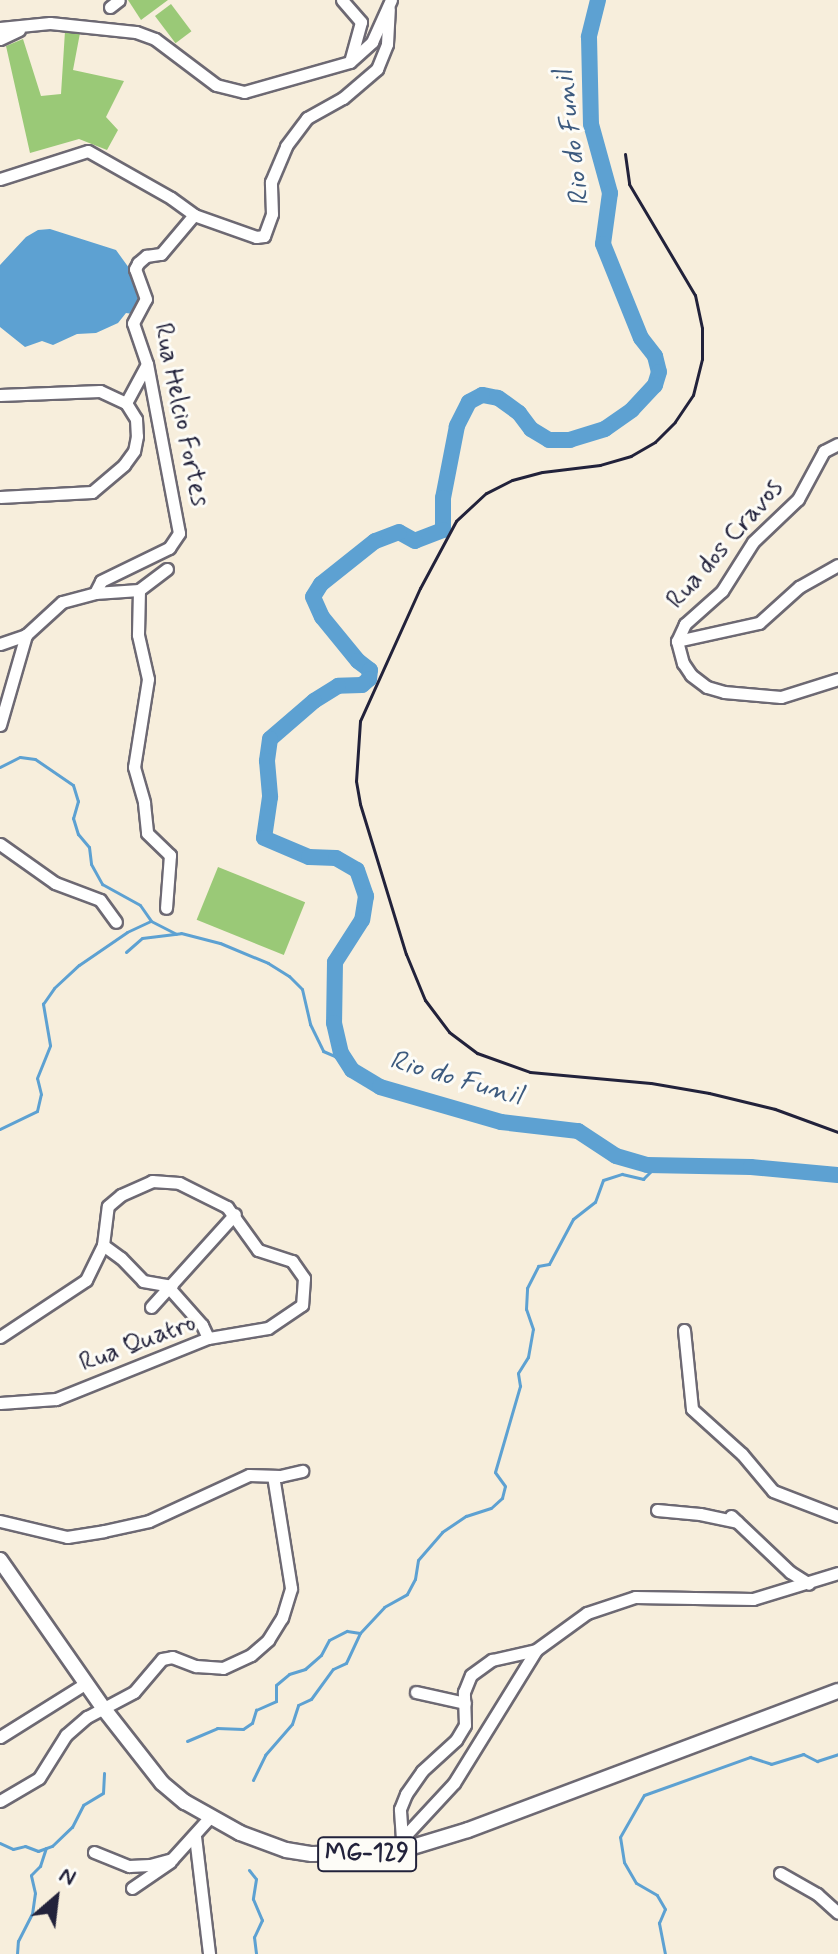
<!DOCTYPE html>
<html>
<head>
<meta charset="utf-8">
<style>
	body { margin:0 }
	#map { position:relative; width:838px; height:1954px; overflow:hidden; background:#f7eedc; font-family:Mynerve,sans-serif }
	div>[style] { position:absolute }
	.green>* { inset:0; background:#9ac977; transform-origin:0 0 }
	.water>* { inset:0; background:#5da1d2 }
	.stream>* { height:3px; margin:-1.5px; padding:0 1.5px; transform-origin:1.5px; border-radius:1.5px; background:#5da1d2 }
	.river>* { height:16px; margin:-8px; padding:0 8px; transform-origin:8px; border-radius:8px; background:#5da1d2 }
	.roads { filter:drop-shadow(2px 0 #6d6973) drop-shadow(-2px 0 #6d6973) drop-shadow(0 2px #6d6973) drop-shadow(0 -2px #6d6973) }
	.minor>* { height:11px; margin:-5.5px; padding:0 5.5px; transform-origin:5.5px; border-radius:5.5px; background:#fff }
	.major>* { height:14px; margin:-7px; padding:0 7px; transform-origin:7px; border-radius:7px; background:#fff }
	.rail>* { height:3px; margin:-1.5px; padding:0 1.5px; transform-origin:1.5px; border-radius:1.5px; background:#22223b }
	span { translate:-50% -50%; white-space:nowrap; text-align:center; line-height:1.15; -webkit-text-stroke:6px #fdfcf7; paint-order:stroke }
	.shield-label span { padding:2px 6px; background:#fdfcf7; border:2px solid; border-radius:6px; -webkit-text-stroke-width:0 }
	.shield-label { font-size:24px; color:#22223b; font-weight:700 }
	.street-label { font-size:26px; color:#22223b }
	.water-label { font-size:28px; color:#3d5b7f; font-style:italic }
	.north { position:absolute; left:16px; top:1858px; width:80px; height:80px; -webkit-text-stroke:6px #fdfcf7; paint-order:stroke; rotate:28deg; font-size:22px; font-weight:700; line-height:32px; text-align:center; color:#22223b }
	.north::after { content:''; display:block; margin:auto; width:28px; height:36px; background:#22223b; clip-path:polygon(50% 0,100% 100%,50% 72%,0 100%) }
</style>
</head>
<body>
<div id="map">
	<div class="green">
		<i style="clip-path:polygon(128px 0,168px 0,141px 20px)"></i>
		<i style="left:171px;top:4px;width:34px;height:20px;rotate:53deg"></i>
		<i style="clip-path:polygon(65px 31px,80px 33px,73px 70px,124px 81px,106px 117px,118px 130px,107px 150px,79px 139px,30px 153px,6px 46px,23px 39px,41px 96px,61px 94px)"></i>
		<i style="left:218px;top:867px;width:94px;height:57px;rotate:22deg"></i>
	</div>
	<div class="water">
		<i style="clip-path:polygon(50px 229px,116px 250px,129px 268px,139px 303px,133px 314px,126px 313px,118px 323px,96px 333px,77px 334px,53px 345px,42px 341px,25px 347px,0 327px,0 265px,26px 237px,38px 230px)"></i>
	</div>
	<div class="stream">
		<i style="left:0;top:767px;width:22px;rotate:-27deg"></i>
		<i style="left:20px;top:757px;width:15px;rotate:8deg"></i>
		<i style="left:35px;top:759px;width:46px;rotate:34.4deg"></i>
		<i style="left:73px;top:785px;width:17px;rotate:73deg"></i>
		<i style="left:78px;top:801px;width:18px;rotate:106deg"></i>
		<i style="left:73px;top:818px;width:17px;rotate:73deg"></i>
		<i style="left:78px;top:834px;width:17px;rotate:50deg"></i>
		<i style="left:89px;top:847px;width:17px;rotate:83deg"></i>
		<i style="left:91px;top:864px;width:23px;rotate:61deg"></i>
		<i style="left:102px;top:884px;width:43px;rotate:28.9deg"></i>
		<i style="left:140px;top:905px;width:19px;rotate:55deg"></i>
		<i style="left:151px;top:921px;width:28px;rotate:27deg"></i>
		<i style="left:126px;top:952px;width:21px;rotate:-41deg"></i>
		<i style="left:142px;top:938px;width:39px;rotate:-7deg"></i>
		<i style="left:181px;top:933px;width:40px;rotate:14.4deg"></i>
		<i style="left:220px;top:943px;width:52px;rotate:22.6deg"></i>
		<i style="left:268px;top:963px;width:25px;rotate:32deg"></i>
		<i style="left:289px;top:976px;width:18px;rotate:45deg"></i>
		<i style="left:302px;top:989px;width:36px;rotate:77deg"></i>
		<i style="left:310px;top:1024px;width:30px;rotate:64deg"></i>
		<i style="left:323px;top:1051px;width:25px;rotate:23deg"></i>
		<i style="left:0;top:1129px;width:41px;rotate:-25.9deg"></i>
		<i style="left:37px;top:1111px;width:17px;rotate:-77deg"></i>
		<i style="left:41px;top:1094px;width:16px;rotate:-104deg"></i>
		<i style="left:37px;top:1078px;width:35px;rotate:-68deg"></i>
		<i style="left:50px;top:1045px;width:42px;rotate:-99.7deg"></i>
		<i style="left:43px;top:1004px;width:19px;rotate:-55deg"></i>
		<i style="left:54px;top:988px;width:34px;rotate:-43deg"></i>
		<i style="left:79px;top:965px;width:58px;rotate:-34.5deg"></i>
		<i style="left:127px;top:932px;width:26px;rotate:-25deg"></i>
		<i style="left:187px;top:1741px;width:33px;rotate:-23deg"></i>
		<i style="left:217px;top:1728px;width:26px;rotate:2deg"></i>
		<i style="left:243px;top:1729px;width:11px;rotate:-34deg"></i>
		<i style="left:252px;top:1723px;width:14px;rotate:-73deg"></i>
		<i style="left:256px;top:1710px;width:22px;rotate:-24deg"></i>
		<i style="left:276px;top:1701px;width:16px;rotate:-90deg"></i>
		<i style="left:276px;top:1685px;width:17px;rotate:-40deg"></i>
		<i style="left:289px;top:1674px;width:17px;rotate:-17deg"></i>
		<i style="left:305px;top:1669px;width:21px;rotate:-41deg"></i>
		<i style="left:321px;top:1655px;width:17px;rotate:-62deg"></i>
		<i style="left:329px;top:1640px;width:20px;rotate:-27deg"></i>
		<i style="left:347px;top:1631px;width:13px;rotate:9deg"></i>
		<i style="left:360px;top:1633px;width:35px;rotate:-47deg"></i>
		<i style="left:384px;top:1607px;width:26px;rotate:-29deg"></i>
		<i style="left:407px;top:1594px;width:17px;rotate:-62deg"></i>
		<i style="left:415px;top:1579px;width:19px;rotate:-81deg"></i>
		<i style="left:418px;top:1560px;width:37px;rotate:-49deg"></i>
		<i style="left:442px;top:1532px;width:29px;rotate:-34deg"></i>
		<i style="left:466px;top:1516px;width:26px;rotate:-18deg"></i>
		<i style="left:491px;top:1508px;width:15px;rotate:-42deg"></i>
		<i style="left:502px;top:1498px;width:12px;rotate:-76deg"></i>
		<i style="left:505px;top:1486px;width:17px;rotate:-126deg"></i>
		<i style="left:495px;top:1472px;width:90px;rotate:-73.8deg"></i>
		<i style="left:520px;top:1386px;width:13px;rotate:-99deg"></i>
		<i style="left:518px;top:1373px;width:19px;rotate:-58deg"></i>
		<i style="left:528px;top:1357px;width:28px;rotate:-80deg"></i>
		<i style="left:533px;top:1329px;width:21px;rotate:-109deg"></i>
		<i style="left:526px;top:1309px;width:21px;rotate:-87deg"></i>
		<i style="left:527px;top:1288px;width:25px;rotate:-63deg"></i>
		<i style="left:538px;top:1266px;width:11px;rotate:-10deg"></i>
		<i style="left:549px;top:1264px;width:51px;rotate:-61.9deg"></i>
		<i style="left:573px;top:1219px;width:28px;rotate:-38deg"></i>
		<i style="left:595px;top:1202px;width:23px;rotate:-70deg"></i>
		<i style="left:603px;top:1180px;width:20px;rotate:-18deg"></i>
		<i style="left:622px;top:1174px;width:22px;rotate:13deg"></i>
		<i style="left:643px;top:1179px;width:17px;rotate:-45deg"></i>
		<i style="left:253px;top:1780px;width:28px;rotate:-64deg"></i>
		<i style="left:265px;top:1755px;width:41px;rotate:-48.9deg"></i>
		<i style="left:292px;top:1724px;width:20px;rotate:-72deg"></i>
		<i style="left:298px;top:1705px;width:14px;rotate:-25deg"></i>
		<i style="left:311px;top:1699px;width:37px;rotate:-54deg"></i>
		<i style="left:333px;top:1669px;width:14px;rotate:-25deg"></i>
		<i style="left:346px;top:1663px;width:33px;rotate:-65deg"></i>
		<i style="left:0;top:1843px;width:14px;rotate:25deg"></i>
		<i style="left:13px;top:1849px;width:12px;rotate:-14deg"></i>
		<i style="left:25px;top:1846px;width:14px;rotate:21deg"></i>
		<i style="left:38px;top:1851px;width:15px;rotate:-20deg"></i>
		<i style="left:52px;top:1846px;width:28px;rotate:-44deg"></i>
		<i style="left:72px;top:1827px;width:25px;rotate:-63deg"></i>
		<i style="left:83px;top:1805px;width:23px;rotate:-31deg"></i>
		<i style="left:103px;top:1793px;width:20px;rotate:-87deg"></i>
		<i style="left:249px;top:1870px;width:11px;rotate:52deg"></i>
		<i style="left:256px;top:1879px;width:20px;rotate:99deg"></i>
		<i style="left:253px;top:1899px;width:23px;rotate:67deg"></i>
		<i style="left:262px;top:1920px;width:19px;rotate:115deg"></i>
		<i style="left:254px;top:1937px;width:17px;rotate:83deg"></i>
		<i style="left:17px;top:1954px;width:13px;rotate:-86deg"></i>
		<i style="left:18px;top:1941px;width:30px;rotate:-63deg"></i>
		<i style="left:32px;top:1914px;width:21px;rotate:-82deg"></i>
		<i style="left:35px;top:1893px;width:18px;rotate:-103deg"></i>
		<i style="left:31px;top:1875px;width:13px;rotate:-45deg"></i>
		<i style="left:40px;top:1866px;width:19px;rotate:-72deg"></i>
		<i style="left:665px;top:1954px;width:32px;rotate:-101deg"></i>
		<i style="left:659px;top:1923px;width:15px;rotate:-67deg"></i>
		<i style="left:665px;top:1909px;width:16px;rotate:-120deg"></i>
		<i style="left:657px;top:1895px;width:24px;rotate:-150deg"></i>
		<i style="left:636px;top:1883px;width:24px;rotate:-120deg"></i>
		<i style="left:624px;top:1862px;width:25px;rotate:-99deg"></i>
		<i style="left:620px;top:1837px;width:48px;rotate:-60.3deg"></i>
		<i style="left:644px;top:1795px;width:113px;rotate:-19.7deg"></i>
		<i style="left:750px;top:1757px;width:22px;rotate:18deg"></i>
		<i style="left:771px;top:1764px;width:34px;rotate:-17deg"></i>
		<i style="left:803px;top:1754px;width:16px;rotate:27deg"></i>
		<i style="left:817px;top:1761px;width:22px;rotate:-18deg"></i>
	</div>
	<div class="river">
		<i style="left:598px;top:0;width:38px;rotate:104deg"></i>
		<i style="left:589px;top:37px;width:87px;rotate:88.7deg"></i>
		<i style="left:591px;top:124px;width:72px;rotate:74.6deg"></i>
		<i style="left:610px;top:193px;width:51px;rotate:97.8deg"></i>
		<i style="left:603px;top:244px;width:101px;rotate:68deg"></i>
		<i style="left:641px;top:338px;width:23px;rotate:52deg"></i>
		<i style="left:655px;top:356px;width:16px;rotate:76deg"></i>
		<i style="left:659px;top:372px;width:14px;rotate:107deg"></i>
		<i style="left:655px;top:385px;width:34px;rotate:133deg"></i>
		<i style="left:632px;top:410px;width:33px;rotate:145deg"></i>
		<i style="left:605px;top:429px;width:37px;rotate:163deg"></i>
		<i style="left:570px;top:440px;width:21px;rotate:180deg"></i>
		<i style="left:549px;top:440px;width:21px;rotate:-149deg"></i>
		<i style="left:531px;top:429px;width:20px;rotate:-127deg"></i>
		<i style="left:519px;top:413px;width:26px;rotate:-144deg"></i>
		<i style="left:498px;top:398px;width:16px;rotate:-169deg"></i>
		<i style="left:482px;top:395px;width:15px;rotate:152deg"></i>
		<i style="left:469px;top:402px;width:27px;rotate:117deg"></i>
		<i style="left:457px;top:426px;width:73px;rotate:101deg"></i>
		<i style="left:443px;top:498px;width:32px;rotate:90deg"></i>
		<i style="left:443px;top:530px;width:30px;rotate:159deg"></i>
		<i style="left:415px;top:541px;width:18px;rotate:-151deg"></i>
		<i style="left:399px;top:532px;width:26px;rotate:159deg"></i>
		<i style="left:375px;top:541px;width:69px;rotate:141.5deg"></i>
		<i style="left:321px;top:584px;width:15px;rotate:122deg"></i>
		<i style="left:313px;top:597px;width:22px;rotate:66deg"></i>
		<i style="left:322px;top:617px;width:57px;rotate:50.7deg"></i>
		<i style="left:358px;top:661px;width:15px;rotate:37deg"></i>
		<i style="left:370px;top:670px;width:9px;rotate:96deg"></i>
		<i style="left:369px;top:679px;width:9px;rotate:139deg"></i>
		<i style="left:362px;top:685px;width:24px;rotate:178deg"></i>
		<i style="left:338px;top:686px;width:28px;rotate:148deg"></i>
		<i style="left:314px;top:701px;width:58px;rotate:139.2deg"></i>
		<i style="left:270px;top:739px;width:22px;rotate:98deg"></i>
		<i style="left:267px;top:761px;width:36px;rotate:85deg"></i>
		<i style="left:270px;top:797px;width:41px;rotate:98.3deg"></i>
		<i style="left:264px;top:838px;width:49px;rotate:22.9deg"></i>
		<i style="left:309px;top:857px;width:27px;rotate:2deg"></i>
		<i style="left:336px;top:858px;width:24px;rotate:30deg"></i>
		<i style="left:357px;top:870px;width:28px;rotate:71deg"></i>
		<i style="left:366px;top:896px;width:24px;rotate:99deg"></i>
		<i style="left:362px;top:920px;width:50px;rotate:122.7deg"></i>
		<i style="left:335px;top:962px;width:61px;rotate:90.9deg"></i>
		<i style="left:334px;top:1023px;width:31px;rotate:77deg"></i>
		<i style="left:341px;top:1053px;width:20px;rotate:57deg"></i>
		<i style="left:352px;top:1070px;width:33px;rotate:31deg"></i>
		<i style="left:380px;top:1087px;width:126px;rotate:16.1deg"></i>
		<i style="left:501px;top:1122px;width:78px;rotate:6.7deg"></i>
		<i style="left:578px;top:1131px;width:45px;rotate:33.3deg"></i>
		<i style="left:616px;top:1156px;width:32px;rotate:16deg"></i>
		<i style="left:647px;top:1165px;width:104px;rotate:1.1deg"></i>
		<i style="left:751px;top:1167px;width:87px;rotate:5.3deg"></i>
	</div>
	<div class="roads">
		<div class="minor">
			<i style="left:342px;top:0;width:29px;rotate:49deg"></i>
			<i style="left:361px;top:22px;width:41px;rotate:105.4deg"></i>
			<i style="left:110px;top:7px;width:11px;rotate:-38deg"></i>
			<i style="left:0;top:28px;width:50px;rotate:-5.7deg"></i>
			<i style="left:50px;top:23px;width:86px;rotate:6deg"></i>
			<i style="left:136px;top:32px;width:20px;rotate:20deg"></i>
			<i style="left:155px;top:39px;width:76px;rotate:37deg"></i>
			<i style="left:216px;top:85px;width:29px;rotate:14deg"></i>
			<i style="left:244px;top:92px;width:110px;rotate:-15.8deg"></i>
			<i style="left:350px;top:62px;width:30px;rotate:-42deg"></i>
			<i style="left:372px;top:42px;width:46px;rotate:-65.7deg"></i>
			<i style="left:0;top:39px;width:21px;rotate:-25deg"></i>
			<i style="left:0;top:179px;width:92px;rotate:-17.7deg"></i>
			<i style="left:88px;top:151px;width:95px;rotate:29.5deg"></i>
			<i style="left:171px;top:198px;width:29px;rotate:36deg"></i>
			<i style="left:0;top:395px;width:100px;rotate:-2.3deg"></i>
			<i style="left:100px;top:391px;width:29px;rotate:25deg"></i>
			<i style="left:126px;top:403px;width:19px;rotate:58deg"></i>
			<i style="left:136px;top:419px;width:17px;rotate:87deg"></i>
			<i style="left:137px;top:436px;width:15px;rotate:101deg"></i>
			<i style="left:134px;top:451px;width:17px;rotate:126deg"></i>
			<i style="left:124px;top:465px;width:42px;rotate:139.8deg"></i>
			<i style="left:92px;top:492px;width:92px;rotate:176.9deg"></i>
			<i style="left:126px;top:403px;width:44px;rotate:-61.7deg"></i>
			<i style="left:838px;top:444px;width:16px;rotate:153deg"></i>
			<i style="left:824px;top:451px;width:55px;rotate:118.4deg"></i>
			<i style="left:798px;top:499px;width:62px;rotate:136.3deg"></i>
			<i style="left:753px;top:542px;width:58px;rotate:122.3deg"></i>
			<i style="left:722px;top:591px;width:50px;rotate:138.3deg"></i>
			<i style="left:685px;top:624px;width:19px;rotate:115deg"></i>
			<i style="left:677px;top:641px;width:23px;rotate:75deg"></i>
			<i style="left:683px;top:663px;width:14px;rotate:56deg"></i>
			<i style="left:691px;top:675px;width:20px;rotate:37deg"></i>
			<i style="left:707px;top:687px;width:18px;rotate:16deg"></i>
			<i style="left:724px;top:692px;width:57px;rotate:5deg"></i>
			<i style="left:781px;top:697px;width:60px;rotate:-17.5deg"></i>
			<i style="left:139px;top:590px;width:45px;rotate:91.3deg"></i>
			<i style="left:138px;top:635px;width:45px;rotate:77.2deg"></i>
			<i style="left:148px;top:679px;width:89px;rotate:99deg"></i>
			<i style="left:134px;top:767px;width:37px;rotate:74deg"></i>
			<i style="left:144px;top:803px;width:30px;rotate:84deg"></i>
			<i style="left:147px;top:833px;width:32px;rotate:44deg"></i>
			<i style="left:170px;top:855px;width:53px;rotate:94.3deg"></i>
			<i style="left:95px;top:593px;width:44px;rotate:-3.9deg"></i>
			<i style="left:139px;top:590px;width:35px;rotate:-37deg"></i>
			<i style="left:677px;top:641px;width:84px;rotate:-12.4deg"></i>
			<i style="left:759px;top:623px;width:54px;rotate:-42deg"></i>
			<i style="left:799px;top:587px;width:45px;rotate:-29.4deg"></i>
			<i style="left:0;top:644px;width:28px;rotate:-19deg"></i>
			<i style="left:0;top:725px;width:94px;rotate:-73.9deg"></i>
			<i style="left:26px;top:635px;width:49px;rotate:-42.5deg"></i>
			<i style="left:62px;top:602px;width:34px;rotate:-15deg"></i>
			<i style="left:95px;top:593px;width:13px;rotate:-63deg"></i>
			<i style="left:101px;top:581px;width:76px;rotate:-25.9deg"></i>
			<i style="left:169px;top:548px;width:18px;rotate:-56deg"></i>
			<i style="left:179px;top:533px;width:172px;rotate:-100.7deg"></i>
			<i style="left:147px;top:364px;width:43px;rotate:-108.9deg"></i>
			<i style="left:133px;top:323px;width:27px;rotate:-62deg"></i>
			<i style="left:146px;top:299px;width:32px;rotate:-110deg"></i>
			<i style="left:135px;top:269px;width:7px;rotate:-63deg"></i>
			<i style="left:138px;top:263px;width:11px;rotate:-41deg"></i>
			<i style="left:146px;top:256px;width:15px;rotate:-8deg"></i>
			<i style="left:161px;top:254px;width:51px;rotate:-49.8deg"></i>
			<i style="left:194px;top:215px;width:66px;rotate:19.5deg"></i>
			<i style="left:256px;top:237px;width:8px;rotate:-7deg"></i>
			<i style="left:264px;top:236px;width:23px;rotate:-70deg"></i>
			<i style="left:272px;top:214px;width:32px;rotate:-92deg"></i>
			<i style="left:271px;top:182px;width:39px;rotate:-67deg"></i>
			<i style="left:286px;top:146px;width:35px;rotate:-53deg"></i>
			<i style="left:307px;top:118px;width:41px;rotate:-29.1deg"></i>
			<i style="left:343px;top:98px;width:45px;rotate:-40.5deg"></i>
			<i style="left:377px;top:69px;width:27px;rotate:-68deg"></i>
			<i style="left:387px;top:44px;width:35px;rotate:-87deg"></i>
			<i style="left:0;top:844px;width:67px;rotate:35.3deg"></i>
			<i style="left:55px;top:883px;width:48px;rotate:20.7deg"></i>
			<i style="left:100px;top:900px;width:27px;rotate:54deg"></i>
			<i style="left:103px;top:1245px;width:22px;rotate:36deg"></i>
			<i style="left:121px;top:1258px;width:32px;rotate:46deg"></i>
			<i style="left:143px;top:1281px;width:29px;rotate:10deg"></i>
			<i style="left:170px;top:1289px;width:48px;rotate:48.4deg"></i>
			<i style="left:202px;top:1325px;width:14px;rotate:65deg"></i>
			<i style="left:151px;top:1307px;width:125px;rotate:-47.9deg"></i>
			<i style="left:684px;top:1330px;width:79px;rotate:84.2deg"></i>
			<i style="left:692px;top:1409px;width:67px;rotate:42deg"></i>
			<i style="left:742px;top:1454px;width:48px;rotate:50deg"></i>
			<i style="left:773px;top:1491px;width:70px;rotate:21deg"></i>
			<i style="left:0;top:1337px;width:103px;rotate:-33.5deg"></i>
			<i style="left:86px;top:1280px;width:39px;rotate:-64deg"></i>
			<i style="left:103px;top:1245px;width:39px;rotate:-83deg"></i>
			<i style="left:108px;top:1206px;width:17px;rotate:-40deg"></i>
			<i style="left:121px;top:1195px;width:34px;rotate:-24deg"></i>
			<i style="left:152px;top:1181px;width:27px;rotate:4deg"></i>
			<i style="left:179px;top:1183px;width:54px;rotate:26.6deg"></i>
			<i style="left:227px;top:1207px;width:53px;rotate:54.2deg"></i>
			<i style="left:258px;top:1250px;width:36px;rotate:18deg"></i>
			<i style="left:292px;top:1261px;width:21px;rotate:55deg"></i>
			<i style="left:304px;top:1278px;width:27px;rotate:94deg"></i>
			<i style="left:302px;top:1305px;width:41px;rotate:145.9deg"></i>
			<i style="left:268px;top:1328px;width:61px;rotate:170.5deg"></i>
			<i style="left:208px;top:1338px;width:164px;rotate:158.1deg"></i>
			<i style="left:56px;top:1399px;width:56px;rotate:175.9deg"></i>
			<i style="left:657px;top:1510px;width:43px;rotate:5.3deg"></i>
			<i style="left:700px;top:1514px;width:38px;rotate:12deg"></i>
			<i style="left:731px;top:1516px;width:81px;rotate:43.5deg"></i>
			<i style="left:790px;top:1572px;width:22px;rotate:32deg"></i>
			<i style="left:0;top:1521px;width:69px;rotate:13.4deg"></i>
			<i style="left:67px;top:1537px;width:37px;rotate:-9deg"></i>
			<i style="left:104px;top:1531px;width:46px;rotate:-12.5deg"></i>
			<i style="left:149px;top:1521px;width:110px;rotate:-24.7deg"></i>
			<i style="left:249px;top:1475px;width:31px;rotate:2deg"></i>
			<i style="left:280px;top:1476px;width:23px;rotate:-13deg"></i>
			<i style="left:416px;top:1692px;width:50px;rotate:12.7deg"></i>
			<i style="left:0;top:1737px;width:102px;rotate:-32.1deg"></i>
			<i style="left:0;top:1801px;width:45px;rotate:-30.5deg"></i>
			<i style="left:39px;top:1778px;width:51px;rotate:-57.9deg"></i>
			<i style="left:66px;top:1735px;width:28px;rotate:-41deg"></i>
			<i style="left:87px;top:1717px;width:53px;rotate:-28deg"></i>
			<i style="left:134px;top:1692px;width:43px;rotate:-49.7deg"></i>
			<i style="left:162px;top:1659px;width:10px;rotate:-11deg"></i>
			<i style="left:172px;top:1657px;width:26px;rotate:21deg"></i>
			<i style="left:196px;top:1666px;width:27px;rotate:4deg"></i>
			<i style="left:223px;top:1668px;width:31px;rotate:-25deg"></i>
			<i style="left:251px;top:1655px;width:23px;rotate:-41deg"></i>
			<i style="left:268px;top:1640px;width:26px;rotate:-58deg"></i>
			<i style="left:282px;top:1618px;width:31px;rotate:-73deg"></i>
			<i style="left:291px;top:1588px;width:113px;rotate:-99.1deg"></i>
			<i style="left:195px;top:1836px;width:119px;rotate:83.2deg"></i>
			<i style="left:402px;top:1839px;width:30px;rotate:-94deg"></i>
			<i style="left:400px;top:1809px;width:16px;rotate:-68deg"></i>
			<i style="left:406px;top:1794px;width:28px;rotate:-55deg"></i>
			<i style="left:422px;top:1771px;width:46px;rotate:-42.4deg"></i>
			<i style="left:456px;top:1740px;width:17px;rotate:-59deg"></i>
			<i style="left:465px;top:1725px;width:33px;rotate:-92deg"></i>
			<i style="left:464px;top:1692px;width:18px;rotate:-68deg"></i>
			<i style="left:471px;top:1675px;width:26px;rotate:-36deg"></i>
			<i style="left:492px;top:1660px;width:45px;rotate:-12.8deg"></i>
			<i style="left:94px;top:1852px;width:38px;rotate:22deg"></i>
			<i style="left:129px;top:1866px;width:21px;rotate:-3deg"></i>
			<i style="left:150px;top:1865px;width:23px;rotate:-15deg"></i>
			<i style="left:172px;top:1859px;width:57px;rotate:-47.9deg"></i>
			<i style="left:396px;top:1852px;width:14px;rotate:-65deg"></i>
			<i style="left:402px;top:1839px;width:76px;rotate:-47.1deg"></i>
			<i style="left:454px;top:1783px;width:156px;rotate:-58.3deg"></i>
			<i style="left:536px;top:1650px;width:63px;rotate:-36deg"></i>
			<i style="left:587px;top:1613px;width:51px;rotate:-18.4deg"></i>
			<i style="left:635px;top:1597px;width:118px;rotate:1deg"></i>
			<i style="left:753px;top:1599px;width:89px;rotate:-17deg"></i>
			<i style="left:780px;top:1873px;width:43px;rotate:29.6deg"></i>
			<i style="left:817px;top:1894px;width:28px;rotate:42deg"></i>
			<i style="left:132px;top:1888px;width:46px;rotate:-34.4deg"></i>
		</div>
		<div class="major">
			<i style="left:0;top:1560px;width:182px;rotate:55.1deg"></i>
			<i style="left:104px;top:1709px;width:94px;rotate:51.9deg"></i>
			<i style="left:162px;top:1783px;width:30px;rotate:40deg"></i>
			<i style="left:185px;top:1802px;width:63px;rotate:29.4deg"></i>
			<i style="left:240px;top:1833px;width:49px;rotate:20.3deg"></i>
			<i style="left:286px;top:1850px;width:26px;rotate:9deg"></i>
			<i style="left:312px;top:1854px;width:84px;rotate:-1.4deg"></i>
			<i style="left:396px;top:1852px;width:75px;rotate:-17deg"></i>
			<i style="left:468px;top:1830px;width:395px;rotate:-20.6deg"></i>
		</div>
	</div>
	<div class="rail">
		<i style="left:625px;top:154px;width:30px;rotate:82deg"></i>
		<i style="left:629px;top:184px;width:129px;rotate:59.3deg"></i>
		<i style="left:695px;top:295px;width:34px;rotate:78deg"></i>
		<i style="left:702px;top:328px;width:31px;rotate:90deg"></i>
		<i style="left:702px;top:359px;width:37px;rotate:104deg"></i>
		<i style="left:693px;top:395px;width:32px;rotate:124deg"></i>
		<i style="left:675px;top:422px;width:28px;rotate:135deg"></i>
		<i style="left:655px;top:442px;width:28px;rotate:150deg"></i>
		<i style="left:631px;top:456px;width:32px;rotate:164deg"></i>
		<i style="left:600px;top:465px;width:58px;rotate:173.1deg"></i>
		<i style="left:542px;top:472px;width:31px;rotate:165deg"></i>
		<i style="left:512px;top:480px;width:29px;rotate:153deg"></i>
		<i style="left:486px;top:493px;width:41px;rotate:137deg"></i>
		<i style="left:456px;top:521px;width:76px;rotate:118.2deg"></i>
		<i style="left:420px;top:588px;width:146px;rotate:114.3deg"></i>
		<i style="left:360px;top:721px;width:60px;rotate:93.8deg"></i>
		<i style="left:356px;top:781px;width:23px;rotate:80deg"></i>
		<i style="left:360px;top:804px;width:157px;rotate:73deg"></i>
		<i style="left:406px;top:954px;width:50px;rotate:67.6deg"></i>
		<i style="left:425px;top:1000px;width:40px;rotate:53deg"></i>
		<i style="left:449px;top:1032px;width:35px;rotate:37deg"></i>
		<i style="left:477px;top:1053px;width:56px;rotate:19.7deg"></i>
		<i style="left:530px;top:1072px;width:121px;rotate:5.2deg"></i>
		<i style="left:651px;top:1083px;width:59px;rotate:9.8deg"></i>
		<i style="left:709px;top:1093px;width:68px;rotate:13.6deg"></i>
		<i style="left:775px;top:1109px;width:67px;rotate:20.1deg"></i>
	</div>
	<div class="shield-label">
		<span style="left:367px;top:1854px">MG-129</span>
	</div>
	<div class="street-label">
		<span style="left:180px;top:415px;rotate:78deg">Rua Helcio Fortes</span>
		<span style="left:726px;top:545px;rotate:-49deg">Rua dos Cravos</span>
		<span style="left:138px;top:1344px;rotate:-21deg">Rua Quatro</span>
	</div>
	<div class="water-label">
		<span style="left:573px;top:138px;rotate:-97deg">Rio do Funil</span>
		<span style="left:456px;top:1079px;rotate:16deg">Rio do Funil</span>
	</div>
	<div class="north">N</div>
</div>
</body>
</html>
